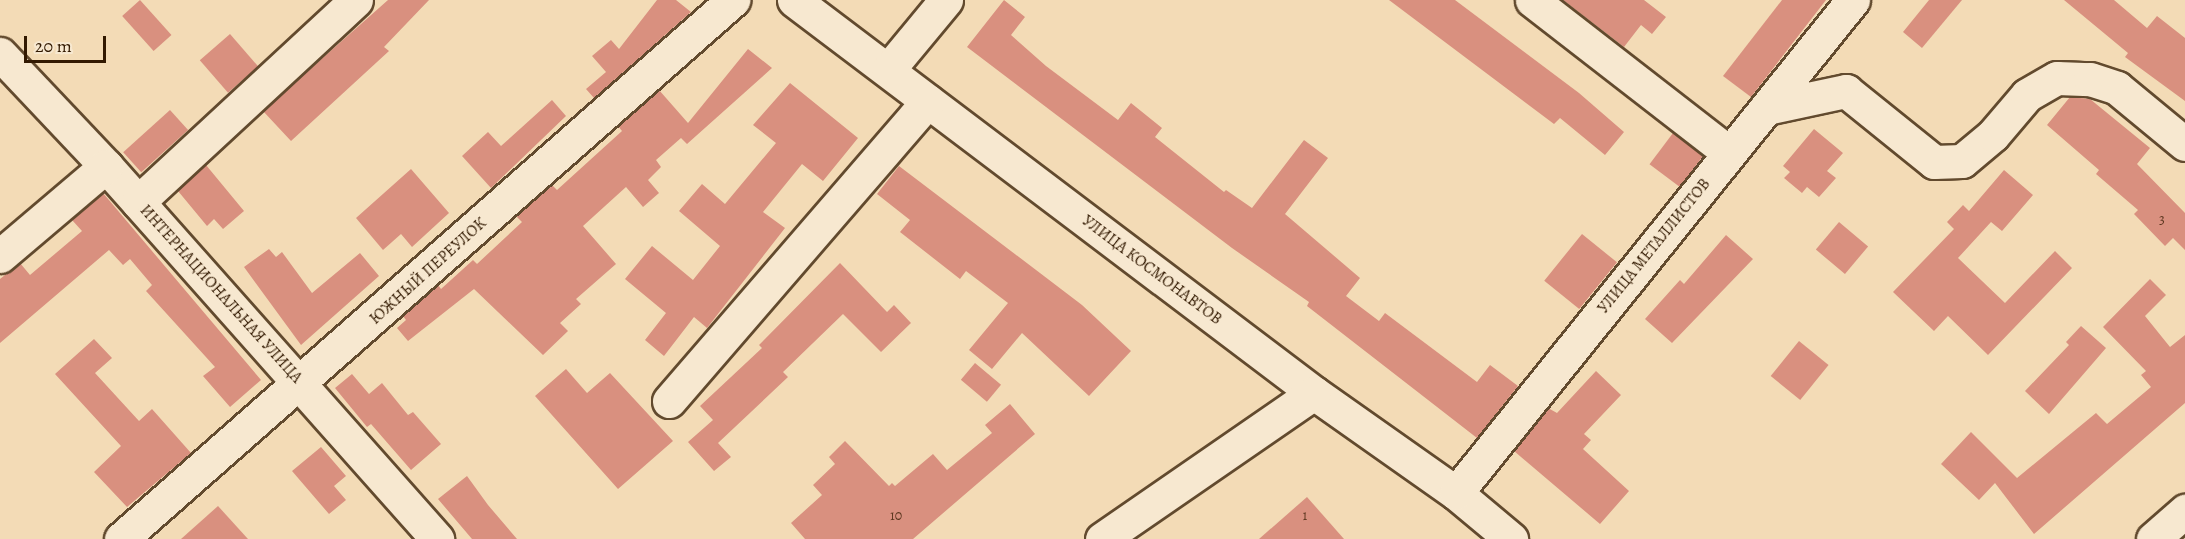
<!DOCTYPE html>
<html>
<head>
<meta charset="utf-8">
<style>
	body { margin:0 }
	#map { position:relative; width:2185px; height:539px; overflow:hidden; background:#f3dbb6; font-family:Alegreya,serif }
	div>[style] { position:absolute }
	.building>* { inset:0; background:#d9907f; transform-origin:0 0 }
	.roads { filter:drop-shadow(2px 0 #624a2e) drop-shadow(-2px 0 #624a2e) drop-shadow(0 2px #624a2e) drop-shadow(0 -2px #624a2e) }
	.minor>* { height:33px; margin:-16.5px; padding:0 16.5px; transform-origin:16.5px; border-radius:16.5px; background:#f7e8d0 }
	span { translate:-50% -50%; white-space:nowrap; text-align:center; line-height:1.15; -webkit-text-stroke:5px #f7e8d0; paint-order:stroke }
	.number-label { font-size:14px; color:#5c3720 }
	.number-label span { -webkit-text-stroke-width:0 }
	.street-label { font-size:16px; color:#321901 }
	.scale { position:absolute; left:24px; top:36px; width:82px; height:27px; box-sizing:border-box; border:3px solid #321901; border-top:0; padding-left:8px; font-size:18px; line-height:21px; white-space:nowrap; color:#321901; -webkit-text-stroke:4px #f7e8d0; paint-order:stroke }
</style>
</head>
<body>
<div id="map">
	<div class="building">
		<i style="left:140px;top:0;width:47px;height:24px;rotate:48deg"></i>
		<i style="clip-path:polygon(388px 0,429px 0,384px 47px,389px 51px,291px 141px,263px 111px)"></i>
		<i style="clip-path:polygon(657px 0,676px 0,691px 12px,594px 98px,586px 89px,606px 72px,592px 56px,611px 40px,619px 49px)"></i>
		<i style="clip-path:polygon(1004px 0,1025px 17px,1011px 35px,1046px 66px,1118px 120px,1131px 103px,1162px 128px,1155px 137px,1224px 192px,1226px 190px,1252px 208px,1304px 140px,1328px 158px,1285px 214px,1360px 278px,1346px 296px,1379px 321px,1385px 313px,1477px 382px,1490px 365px,1518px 386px,1477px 438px,1307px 306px,1309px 302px,1232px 248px,967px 47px)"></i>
		<i style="clip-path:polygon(1389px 0,1455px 0,1579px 93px,1624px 132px,1605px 155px,1560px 118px,1554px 124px)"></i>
		<i style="clip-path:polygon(1563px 0,1644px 0,1666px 17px,1652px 34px,1641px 25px,1624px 47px)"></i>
		<i style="clip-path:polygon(1782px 0,1826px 0,1751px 97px,1723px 76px)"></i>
		<i style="clip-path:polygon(1929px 0,1962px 0,1922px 48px,1903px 32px)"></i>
		<i style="clip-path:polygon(2064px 0,2114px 0,2147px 28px,2157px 16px,2185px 38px,2185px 101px,2125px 57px,2128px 53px)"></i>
		<i style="left:230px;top:34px;width:43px;height:40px;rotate:49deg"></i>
		<i style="clip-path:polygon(748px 49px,772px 68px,687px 144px,681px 138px,656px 160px,661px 167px,648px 180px,659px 193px,643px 207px,626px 187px,583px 226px,616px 264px,576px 299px,581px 304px,560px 323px,568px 331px,543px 355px,474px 289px,408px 341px,397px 328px,406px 320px,403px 316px,438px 285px,441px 289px,473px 260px,477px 264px,522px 222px,516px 216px,552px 185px,557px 190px,622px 131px,618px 126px,659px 90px,688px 123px)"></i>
		<i style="clip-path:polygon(790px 83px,858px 138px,823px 181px,802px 164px,763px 212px,785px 228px,707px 328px,694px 317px,664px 356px,645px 340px,666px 313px,625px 279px,652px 246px,693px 280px,720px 246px,679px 211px,702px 184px,725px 204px,776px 143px,753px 125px)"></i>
		<i style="clip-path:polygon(2070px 97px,2090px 99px,2150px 148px,2137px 164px,2185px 213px,2185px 250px,2173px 238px,2165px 246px,2134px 214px,2138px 210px,2096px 174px,2099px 170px,2047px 125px)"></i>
		<i style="clip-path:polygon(552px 100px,566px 116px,491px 188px,462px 156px,488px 132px,501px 146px)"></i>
		<i style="left:170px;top:110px;width:27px;height:63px;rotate:48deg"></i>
		<i style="clip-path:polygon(1814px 129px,1843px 153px,1827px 171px,1836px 178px,1819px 197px,1807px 187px,1802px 193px,1784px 178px,1790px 172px,1783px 166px)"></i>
		<i style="left:1673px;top:133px;width:38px;height:39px;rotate:37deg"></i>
		<i style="clip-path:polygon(206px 165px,244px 211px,223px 229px,214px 219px,207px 226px,178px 191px)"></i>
		<i style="clip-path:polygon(899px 166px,1082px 305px,1131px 351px,1089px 396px,1022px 333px,992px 369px,969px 350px,1008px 303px,966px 271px,960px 279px,900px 232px,910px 220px,877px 194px)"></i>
		<i style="clip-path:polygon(411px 169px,449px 213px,412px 247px,401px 234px,383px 250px,356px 218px)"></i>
		<i style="clip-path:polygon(2004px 170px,2033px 195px,2002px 231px,1991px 222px,1958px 258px,2005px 303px,2055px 251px,2072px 268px,1988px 355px,1948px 316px,1934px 331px,1893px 292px,1954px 229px,1947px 222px,1963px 205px,1969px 211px)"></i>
		<i style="clip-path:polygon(103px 193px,261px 380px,230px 407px,203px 376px,215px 367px,146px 291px,152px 285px,130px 259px,123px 265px,109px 250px,0 343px,0 279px,20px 263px,30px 275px,82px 231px,72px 220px)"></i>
		<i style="left:1839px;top:222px;width:38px;height:36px;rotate:40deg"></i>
		<i style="left:1582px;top:234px;width:45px;height:60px;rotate:39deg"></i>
		<i style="clip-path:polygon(1726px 235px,1753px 259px,1672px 343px,1645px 319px,1680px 280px,1684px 284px)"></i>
		<i style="clip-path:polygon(269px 249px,276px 257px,282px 252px,312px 293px,360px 253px,379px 276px,301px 345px,244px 267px)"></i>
		<i style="clip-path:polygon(840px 263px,887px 312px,894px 305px,911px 323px,881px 352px,843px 314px,783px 372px,788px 377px,718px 443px,731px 457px,714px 471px,688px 442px,713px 420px,700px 406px,762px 348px,759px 345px)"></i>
		<i style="clip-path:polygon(2150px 279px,2166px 295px,2145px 316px,2170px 347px,2185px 335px,2185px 403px,2034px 534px,1995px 483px,1979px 500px,1941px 464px,1971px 432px,2017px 478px,2096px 413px,2107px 424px,2151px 387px,2141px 375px,2146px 371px,2103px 327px)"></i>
		<i style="clip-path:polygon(2081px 326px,2106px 348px,2049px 414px,2025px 391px,2069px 345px,2066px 342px)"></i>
		<i style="clip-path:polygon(94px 339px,112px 358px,95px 373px,139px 421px,152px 409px,191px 453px,127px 507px,94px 472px,121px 446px,55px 374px)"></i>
		<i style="left:1799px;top:341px;width:38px;height:45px;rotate:39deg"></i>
		<i style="left:975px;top:363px;width:34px;height:22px;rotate:40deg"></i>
		<i style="clip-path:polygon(566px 369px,587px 393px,610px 373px,673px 441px,618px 489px,535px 396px)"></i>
		<i style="clip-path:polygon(1596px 371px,1621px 395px,1584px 434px,1591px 440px,1583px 449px,1629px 491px,1600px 524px,1514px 451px,1548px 408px,1557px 413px)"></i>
		<i style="clip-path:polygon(352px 374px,369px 394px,382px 383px,408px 415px,413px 412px,441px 444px,411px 470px,371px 424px,367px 427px,335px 388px)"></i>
		<i style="clip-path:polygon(1010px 404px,1035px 434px,913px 539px,805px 539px,791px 523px,822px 495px,813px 485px,835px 464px,829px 457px,845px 441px,889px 486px,892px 483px,895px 486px,933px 454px,947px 470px,992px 433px,985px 425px)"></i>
		<i style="clip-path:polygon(321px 447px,346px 476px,334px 486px,346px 500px,329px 514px,292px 471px)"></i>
		<i style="clip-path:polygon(467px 476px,488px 505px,517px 539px,472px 539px,438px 499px)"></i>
		<i style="clip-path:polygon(1307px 497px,1344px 539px,1259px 539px)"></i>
		<i style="clip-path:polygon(218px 506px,248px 539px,181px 539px)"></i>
	</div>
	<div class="roads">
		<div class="minor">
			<i style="left:794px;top:0;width:652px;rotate:37.08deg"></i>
			<i style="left:1314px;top:393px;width:174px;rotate:35.2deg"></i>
			<i style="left:1456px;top:493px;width:72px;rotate:39.9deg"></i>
			<i style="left:1532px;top:0;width:249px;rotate:37.8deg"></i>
			<i style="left:0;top:54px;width:154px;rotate:46.6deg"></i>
			<i style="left:106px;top:166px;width:499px;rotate:48.4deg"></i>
			<i style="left:888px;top:70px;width:91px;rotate:-50.4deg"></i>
			<i style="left:1766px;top:108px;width:82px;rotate:-12deg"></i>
			<i style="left:1846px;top:91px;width:113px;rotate:38.9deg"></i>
			<i style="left:1934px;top:162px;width:28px;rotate:-2deg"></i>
			<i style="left:1962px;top:161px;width:40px;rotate:-40deg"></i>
			<i style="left:1993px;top:135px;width:52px;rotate:-49.6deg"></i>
			<i style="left:2027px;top:95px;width:34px;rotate:-30deg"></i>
			<i style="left:2057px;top:78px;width:33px;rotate:2deg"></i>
			<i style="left:2090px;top:79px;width:28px;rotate:18deg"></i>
			<i style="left:2117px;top:88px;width:88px;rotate:39.5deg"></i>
			<i style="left:138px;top:202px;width:297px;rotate:-42.8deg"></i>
			<i style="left:0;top:256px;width:139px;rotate:-40.3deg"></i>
			<i style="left:669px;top:401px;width:396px;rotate:-49.2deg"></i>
			<i style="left:1456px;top:493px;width:633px;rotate:-51.16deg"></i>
			<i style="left:121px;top:539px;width:816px;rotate:-41.37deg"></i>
			<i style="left:1102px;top:539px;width:257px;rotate:-34.6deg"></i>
			<i style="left:2153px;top:539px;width:43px;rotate:-41.2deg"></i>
		</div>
	</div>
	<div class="number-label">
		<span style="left:2162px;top:220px">3</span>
		<span style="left:896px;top:516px">10</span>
		<span style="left:1305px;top:516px">1</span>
	</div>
	<div class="street-label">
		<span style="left:1654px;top:246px;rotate:-51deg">УЛИЦА МЕТАЛЛИСТОВ</span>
		<span style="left:1152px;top:270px;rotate:37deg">УЛИЦА КОСМОНАВТОВ</span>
		<span style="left:428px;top:271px;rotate:-42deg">ЮЖНЫЙ ПЕРЕУЛОК</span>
		<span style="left:221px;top:294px;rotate:48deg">ИНТЕРНАЦИОНАЛЬНАЯ УЛИЦА</span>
	</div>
	<div class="scale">20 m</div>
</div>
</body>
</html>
